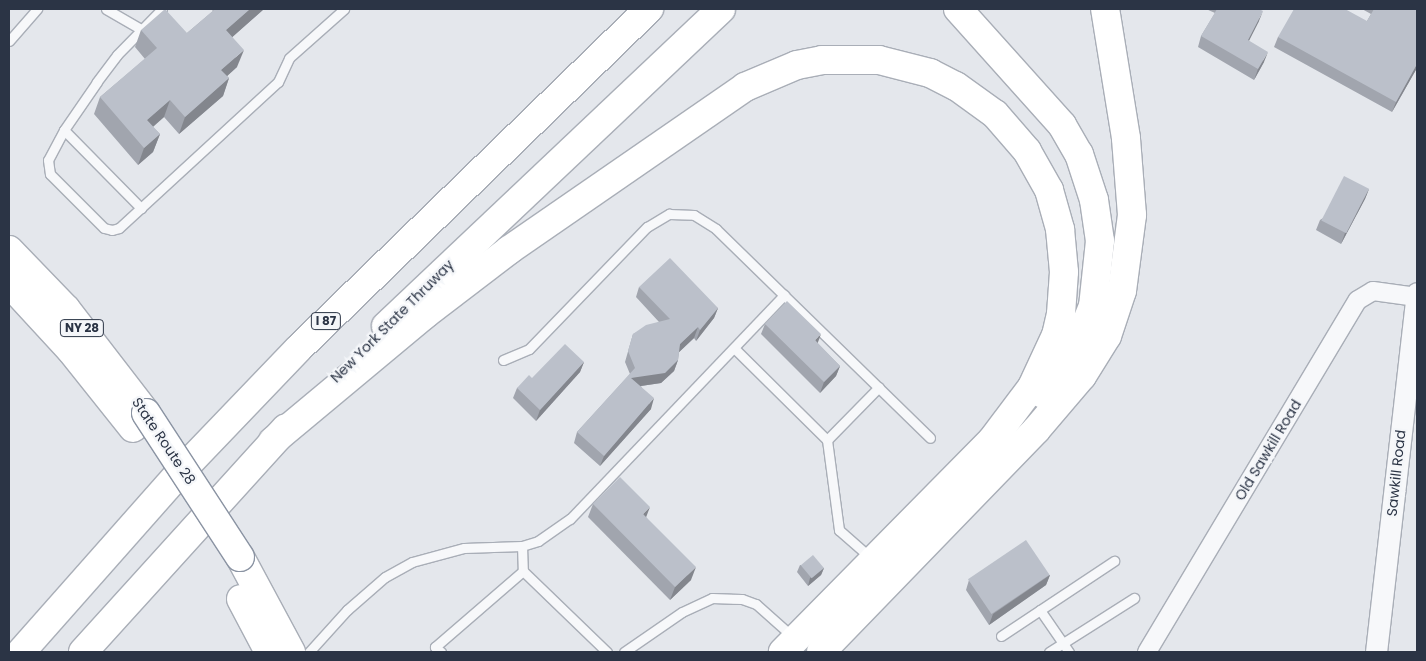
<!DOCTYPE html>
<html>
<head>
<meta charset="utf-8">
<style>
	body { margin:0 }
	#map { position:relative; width:1426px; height:661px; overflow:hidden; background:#e4e7ec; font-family:Poppins,sans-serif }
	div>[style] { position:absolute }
	.roads { filter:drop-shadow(1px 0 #a9aeb7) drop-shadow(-1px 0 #a9aeb7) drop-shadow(0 1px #a9aeb7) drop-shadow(0 -1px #a9aeb7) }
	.service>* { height:9px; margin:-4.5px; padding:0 4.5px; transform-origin:4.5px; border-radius:4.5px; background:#f7f8fa }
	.minor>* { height:18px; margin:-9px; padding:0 9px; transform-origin:9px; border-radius:9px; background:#f7f8fa }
	.tertiary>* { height:21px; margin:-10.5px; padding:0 10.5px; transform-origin:10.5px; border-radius:10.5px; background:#f7f8fa }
	.trunk>* { height:28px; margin:-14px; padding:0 14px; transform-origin:14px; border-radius:14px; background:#fff }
	.motorway>* { height:28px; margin:-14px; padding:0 14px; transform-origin:14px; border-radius:14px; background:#fff }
	.bridges { filter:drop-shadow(1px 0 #8b94a3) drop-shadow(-1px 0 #8b94a3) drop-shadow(0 1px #8b94a3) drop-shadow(0 -1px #8b94a3) }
	.trunk-bridge>* { height:28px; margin:-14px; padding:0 14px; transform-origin:14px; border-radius:14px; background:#fff }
	.wall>* { inset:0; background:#a1a5ae }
	.shaded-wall>* { inset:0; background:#83868d }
	.building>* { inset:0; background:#bbc0ca; transform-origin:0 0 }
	span { translate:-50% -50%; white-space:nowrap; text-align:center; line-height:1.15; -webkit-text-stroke:4.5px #f4f6f9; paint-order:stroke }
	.shield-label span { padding:1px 4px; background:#f4f6f9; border:1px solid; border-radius:4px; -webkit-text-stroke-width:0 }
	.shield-label { font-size:12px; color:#2b3445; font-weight:700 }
	.street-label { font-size:14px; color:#2b3445 }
	.frame { position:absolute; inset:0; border:10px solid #2b3445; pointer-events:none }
</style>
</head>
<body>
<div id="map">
	<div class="roads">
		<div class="service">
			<i style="left:106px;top:9px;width:39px;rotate:30deg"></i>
			<i style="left:162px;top:9px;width:64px;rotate:134.4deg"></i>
			<i style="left:117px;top:55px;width:34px;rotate:127deg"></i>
			<i style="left:97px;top:82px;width:58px;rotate:124.5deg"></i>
			<i style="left:64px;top:130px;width:34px;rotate:118deg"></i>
			<i style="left:48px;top:160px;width:14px;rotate:82deg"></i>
			<i style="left:50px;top:174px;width:76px;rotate:45deg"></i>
			<i style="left:104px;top:228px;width:8px;rotate:14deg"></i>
			<i style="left:112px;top:230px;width:7px;rotate:-16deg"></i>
			<i style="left:119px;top:228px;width:216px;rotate:-42.6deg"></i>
			<i style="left:278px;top:82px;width:26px;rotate:-65deg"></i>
			<i style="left:289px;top:58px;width:74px;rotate:-41.7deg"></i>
			<i style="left:9px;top:41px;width:43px;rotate:-48.8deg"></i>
			<i style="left:64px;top:130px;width:110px;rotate:45.4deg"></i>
			<i style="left:734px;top:348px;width:131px;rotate:44.7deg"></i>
			<i style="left:827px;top:440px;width:91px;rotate:82.4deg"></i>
			<i style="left:839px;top:530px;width:43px;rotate:41.2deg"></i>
			<i style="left:503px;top:360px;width:28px;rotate:-23deg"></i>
			<i style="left:529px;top:349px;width:170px;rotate:-46deg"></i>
			<i style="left:647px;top:227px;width:26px;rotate:-31deg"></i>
			<i style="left:669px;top:214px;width:25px;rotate:2deg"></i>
			<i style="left:694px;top:215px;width:26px;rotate:32deg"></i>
			<i style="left:716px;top:229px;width:299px;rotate:44.3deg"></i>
			<i style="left:827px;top:440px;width:74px;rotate:-45.5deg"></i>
			<i style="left:522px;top:546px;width:25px;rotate:88deg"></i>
			<i style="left:1040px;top:610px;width:51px;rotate:55.4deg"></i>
			<i style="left:1001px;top:636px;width:136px;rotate:-33.6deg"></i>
			<i style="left:309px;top:652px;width:57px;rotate:-47.9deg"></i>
			<i style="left:347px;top:610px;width:50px;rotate:-41deg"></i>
			<i style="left:385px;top:577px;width:31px;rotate:-29deg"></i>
			<i style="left:412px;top:562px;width:54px;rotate:-15.1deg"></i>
			<i style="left:464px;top:548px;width:58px;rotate:-2deg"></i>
			<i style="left:522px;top:546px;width:17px;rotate:-17deg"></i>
			<i style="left:538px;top:541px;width:39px;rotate:-35deg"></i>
			<i style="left:570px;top:519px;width:310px;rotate:-46.3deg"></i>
			<i style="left:441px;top:652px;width:8px;rotate:-140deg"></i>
			<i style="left:435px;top:647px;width:116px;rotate:-40.8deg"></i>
			<i style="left:523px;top:571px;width:117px;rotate:44deg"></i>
			<i style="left:624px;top:652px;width:70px;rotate:-34.6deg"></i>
			<i style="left:682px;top:612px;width:33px;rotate:-25deg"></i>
			<i style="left:712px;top:598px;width:30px;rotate:2deg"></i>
			<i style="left:742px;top:599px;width:15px;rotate:20deg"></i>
			<i style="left:756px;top:604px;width:50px;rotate:41.7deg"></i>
			<i style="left:1049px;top:652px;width:101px;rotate:-32.4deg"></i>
		</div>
		<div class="minor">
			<i style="left:1147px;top:652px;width:410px;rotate:-59.1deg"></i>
			<i style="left:1358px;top:300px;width:17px;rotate:-31deg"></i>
			<i style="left:1373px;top:291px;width:44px;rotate:7.8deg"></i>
		</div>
		<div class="tertiary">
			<i style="left:1376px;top:652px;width:361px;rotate:-83.5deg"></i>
		</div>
		<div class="trunk">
			<i style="left:9px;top:250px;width:82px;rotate:46deg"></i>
			<i style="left:66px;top:309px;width:131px;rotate:52.4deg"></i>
			<i style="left:9px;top:283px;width:90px;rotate:47.3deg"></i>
			<i style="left:70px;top:349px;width:101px;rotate:51.4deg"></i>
			<i style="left:240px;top:557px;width:108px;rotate:61.8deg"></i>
			<i style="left:241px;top:599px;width:60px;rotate:62.2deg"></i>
		</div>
		<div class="motorway">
			<i style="left:958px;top:9px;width:156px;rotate:48.1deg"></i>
			<i style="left:1062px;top:125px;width:34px;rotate:60deg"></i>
			<i style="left:1079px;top:154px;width:48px;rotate:71.9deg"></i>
			<i style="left:1094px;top:200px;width:41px;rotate:81.7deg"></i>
			<i style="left:1100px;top:241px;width:65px;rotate:96.1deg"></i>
			<i style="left:1093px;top:306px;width:43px;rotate:111.8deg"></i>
			<i style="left:1077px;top:346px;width:59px;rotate:126.1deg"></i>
			<i style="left:386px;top:326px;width:461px;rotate:-43.4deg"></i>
			<i style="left:273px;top:441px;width:197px;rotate:-39.8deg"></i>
			<i style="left:424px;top:315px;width:107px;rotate:-37.4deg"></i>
			<i style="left:509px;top:250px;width:287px;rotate:-34.6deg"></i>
			<i style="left:745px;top:87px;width:56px;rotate:-22.9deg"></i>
			<i style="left:797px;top:65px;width:25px;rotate:-11deg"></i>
			<i style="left:822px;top:60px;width:57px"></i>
			<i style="left:879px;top:60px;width:53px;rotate:14.3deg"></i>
			<i style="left:930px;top:73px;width:29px;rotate:27deg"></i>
			<i style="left:956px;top:86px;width:48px;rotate:35.7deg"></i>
			<i style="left:995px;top:114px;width:49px;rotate:49.1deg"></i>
			<i style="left:1027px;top:151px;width:45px;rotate:60.6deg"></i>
			<i style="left:1049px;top:190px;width:41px;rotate:74.2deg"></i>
			<i style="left:1060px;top:229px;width:43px;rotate:84.7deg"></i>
			<i style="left:1064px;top:272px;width:42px;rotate:94.1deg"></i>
			<i style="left:1061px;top:314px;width:22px;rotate:103deg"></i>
			<i style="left:1056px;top:335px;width:57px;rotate:114.8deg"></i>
			<i style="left:1032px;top:387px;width:66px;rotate:127deg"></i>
			<i style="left:992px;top:440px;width:298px;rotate:134.6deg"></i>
			<i style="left:21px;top:652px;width:246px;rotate:-48.5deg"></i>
			<i style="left:184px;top:468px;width:165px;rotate:-46.2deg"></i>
			<i style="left:298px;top:349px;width:489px;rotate:-44.1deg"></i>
			<i style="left:83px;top:652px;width:302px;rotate:-47.8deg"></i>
			<i style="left:821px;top:652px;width:309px;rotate:-45.9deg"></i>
			<i style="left:1036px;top:430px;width:71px;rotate:-49.6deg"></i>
			<i style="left:1082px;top:376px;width:47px;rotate:-58deg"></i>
			<i style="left:1107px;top:336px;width:47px;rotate:-71.6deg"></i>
			<i style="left:1122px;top:291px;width:77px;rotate:-82.5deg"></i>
			<i style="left:1132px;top:215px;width:77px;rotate:-94.5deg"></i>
			<i style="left:1126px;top:138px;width:131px;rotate:-99.2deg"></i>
		</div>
	</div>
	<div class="bridges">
		<div class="trunk-bridge">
			<i style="left:146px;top:413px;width:172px;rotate:56.9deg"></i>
		</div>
	</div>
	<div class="wall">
		<i style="clip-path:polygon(211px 9px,264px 9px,232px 37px,237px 67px,227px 76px,229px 78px,223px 96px,179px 134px,164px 117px,153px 127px,160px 134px,153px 152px,138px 165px,94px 114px,100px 97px,145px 59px,135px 47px,141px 30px,187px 33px,213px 11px)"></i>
		<i style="clip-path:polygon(1206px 9px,1259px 9px,1259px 21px,1249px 41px,1264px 62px,1254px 80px,1198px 47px,1201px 36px,1215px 13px)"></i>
		<i style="clip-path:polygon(1362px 9px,1417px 9px,1417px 68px,1392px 112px,1274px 47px,1278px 37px,1367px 21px,1371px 14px)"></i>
		<i style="clip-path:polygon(1369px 189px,1365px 199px,1341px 244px,1316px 230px,1320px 220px)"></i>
		<i style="clip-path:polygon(639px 287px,718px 308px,714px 318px,696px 341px,694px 338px,679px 352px,678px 360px,674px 371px,661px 383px,641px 386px,651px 409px,600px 466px,574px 443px,577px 432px,630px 374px,625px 362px,633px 334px,659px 322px,636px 297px)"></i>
		<i style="clip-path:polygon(765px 324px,817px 343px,840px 366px,836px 376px,820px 393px,761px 334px)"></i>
		<i style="clip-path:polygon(584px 362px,580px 372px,536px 421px,513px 398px,517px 388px)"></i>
		<i style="clip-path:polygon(593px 504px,646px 517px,691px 580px,670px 600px,588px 517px)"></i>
		<i style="clip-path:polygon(800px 565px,824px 568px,821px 575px,808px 586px,797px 572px)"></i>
		<i style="clip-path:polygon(1050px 575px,1046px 585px,989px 625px,966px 590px,969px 580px)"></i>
	</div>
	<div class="shaded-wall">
		<i style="clip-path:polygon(250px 9px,264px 9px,220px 48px,226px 30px)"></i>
		<i style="clip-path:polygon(1263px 11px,1259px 21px,1244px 50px,1248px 40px)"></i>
		<i style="clip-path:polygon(244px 50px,237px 67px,215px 87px,221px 70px)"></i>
		<i style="clip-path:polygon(1268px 52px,1264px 62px,1254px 80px,1258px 69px)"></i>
		<i style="clip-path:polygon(1417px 64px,1417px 68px,1392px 112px,1396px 102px)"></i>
		<i style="clip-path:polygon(229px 78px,223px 96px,179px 134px,185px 117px)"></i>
		<i style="clip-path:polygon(170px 100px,164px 117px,141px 137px,147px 120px)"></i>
		<i style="clip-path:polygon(160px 134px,153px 152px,138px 165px,144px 148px)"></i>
		<i style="clip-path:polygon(1369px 189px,1365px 199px,1341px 244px,1345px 233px)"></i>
		<i style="clip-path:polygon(718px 308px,714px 318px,696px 341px,700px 330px)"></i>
		<i style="clip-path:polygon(698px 327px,694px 338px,676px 355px,680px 344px)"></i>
		<i style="clip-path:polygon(821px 334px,817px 345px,815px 340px)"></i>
		<i style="clip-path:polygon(678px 360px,674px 371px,661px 383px,627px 388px,631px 378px)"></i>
		<i style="clip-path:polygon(584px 362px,580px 372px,536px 421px,540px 410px)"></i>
		<i style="clip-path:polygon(840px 366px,836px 376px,820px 393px,824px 382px)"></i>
		<i style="clip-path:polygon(654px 398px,651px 409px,600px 466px,604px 456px)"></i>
		<i style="clip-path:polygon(650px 507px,645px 520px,643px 514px)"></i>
		<i style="clip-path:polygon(696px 567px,691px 580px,670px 600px,675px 587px)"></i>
		<i style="clip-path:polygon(824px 568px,821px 575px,808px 586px,810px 578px)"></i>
		<i style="clip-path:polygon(1050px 575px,1046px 585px,989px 625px,993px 614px)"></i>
	</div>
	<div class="building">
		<i style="clip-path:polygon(165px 9px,187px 33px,215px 9px,250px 9px,226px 30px,244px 50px,221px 70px,229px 78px,185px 117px,170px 100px,147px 120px,160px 134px,144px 148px,100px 97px,157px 48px,141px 30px)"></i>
		<i style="clip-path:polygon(1217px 9px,1259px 9px,1263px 11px,1248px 40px,1268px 52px,1258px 69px,1201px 36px)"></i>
		<i style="clip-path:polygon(1294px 9px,1345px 9px,1367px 21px,1374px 9px,1417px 9px,1417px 46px,1416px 48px,1417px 49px,1417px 64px,1396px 102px,1278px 37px)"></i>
		<i style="left:1344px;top:176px;width:28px;height:50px;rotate:27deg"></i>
		<i style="clip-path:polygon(670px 258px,718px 308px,700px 330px,698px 327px,680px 344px,678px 360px,665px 373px,631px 378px,654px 398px,604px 456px,577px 432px,635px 368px,628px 351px,633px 334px,646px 325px,670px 319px,639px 287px)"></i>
		<i style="clip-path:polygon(787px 301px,821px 334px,815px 340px,840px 366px,824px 382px,765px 324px)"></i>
		<i style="clip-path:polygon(565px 344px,584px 362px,540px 410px,517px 388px,529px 375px,532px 378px)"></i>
		<i style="clip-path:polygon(620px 477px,650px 507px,643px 514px,696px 567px,675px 587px,593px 504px)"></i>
		<i style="left:1026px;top:540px;width:42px;height:70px;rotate:56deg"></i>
		<i style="left:813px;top:555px;width:17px;height:16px;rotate:50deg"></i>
	</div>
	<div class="shield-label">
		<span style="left:326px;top:321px">I 87</span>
		<span style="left:82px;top:328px">NY 28</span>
	</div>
	<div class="street-label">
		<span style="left:392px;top:321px;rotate:-45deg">New York State Thruway</span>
		<span style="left:164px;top:441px;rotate:56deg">State Route 28</span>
		<span style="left:1268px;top:450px;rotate:-59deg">Old Sawkill Road</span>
		<span style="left:1396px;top:473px;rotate:-84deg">Sawkill Road</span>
	</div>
	<div class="frame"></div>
</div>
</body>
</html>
